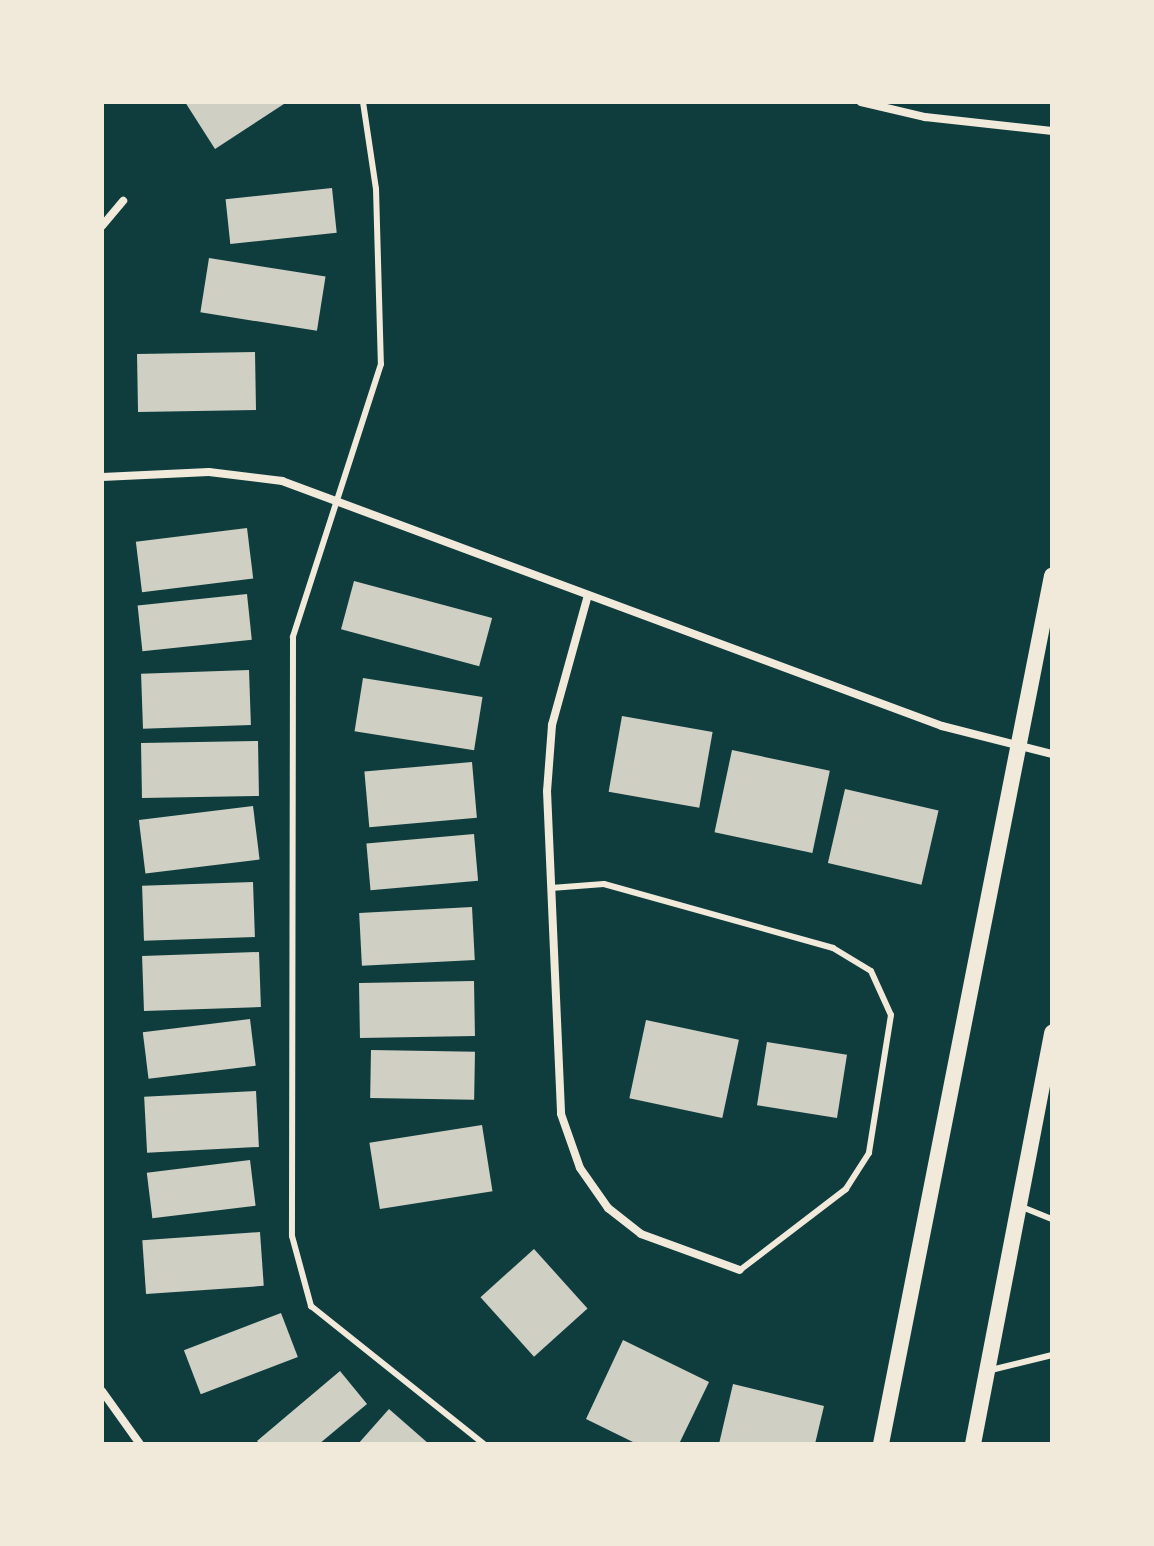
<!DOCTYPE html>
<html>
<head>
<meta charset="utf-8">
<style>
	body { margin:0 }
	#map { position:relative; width:1154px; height:1546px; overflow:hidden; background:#0f3d3e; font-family:Quicksand,sans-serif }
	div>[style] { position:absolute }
	.building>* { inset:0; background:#cfcfc3; transform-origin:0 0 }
	.service>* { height:6px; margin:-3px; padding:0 3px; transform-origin:3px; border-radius:3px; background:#f1e9da }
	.minor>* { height:8px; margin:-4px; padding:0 4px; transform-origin:4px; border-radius:4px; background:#f1e9da }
	.secondary>* { height:16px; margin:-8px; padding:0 8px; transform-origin:8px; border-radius:8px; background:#f1e9da }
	span { translate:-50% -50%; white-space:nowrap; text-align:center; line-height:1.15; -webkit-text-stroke:7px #f1e9da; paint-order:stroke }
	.frame { position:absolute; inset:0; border:104px solid #f1e9da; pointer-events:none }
</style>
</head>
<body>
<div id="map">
	<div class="building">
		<i style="clip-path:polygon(185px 102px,287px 102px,215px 149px)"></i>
		<i style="left:332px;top:188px;width:45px;height:107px;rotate:84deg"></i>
		<i style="left:209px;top:258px;width:118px;height:55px;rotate:9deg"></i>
		<i style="left:255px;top:352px;width:58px;height:118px;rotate:89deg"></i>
		<i style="left:247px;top:528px;width:51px;height:112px;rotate:83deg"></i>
		<i style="left:354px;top:581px;width:143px;height:50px;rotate:15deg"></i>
		<i style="left:247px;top:594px;width:46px;height:110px;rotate:84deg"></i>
		<i style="left:249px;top:670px;width:55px;height:108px;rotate:88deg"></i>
		<i style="left:363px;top:678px;width:121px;height:54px;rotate:9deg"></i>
		<i style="left:622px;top:716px;width:92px;height:77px;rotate:10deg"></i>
		<i style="left:258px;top:741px;width:55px;height:117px;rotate:89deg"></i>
		<i style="left:732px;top:750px;width:100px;height:84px;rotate:12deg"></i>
		<i style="left:472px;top:762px;width:56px;height:108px;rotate:85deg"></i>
		<i style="left:845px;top:789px;width:96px;height:76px;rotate:13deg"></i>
		<i style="left:253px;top:806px;width:54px;height:115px;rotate:83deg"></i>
		<i style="left:474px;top:834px;width:47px;height:108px;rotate:85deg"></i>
		<i style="left:253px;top:882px;width:55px;height:111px;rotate:88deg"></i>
		<i style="left:472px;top:907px;width:53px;height:113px;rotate:87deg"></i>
		<i style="left:259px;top:952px;width:55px;height:117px;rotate:88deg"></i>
		<i style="left:474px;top:981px;width:55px;height:115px;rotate:89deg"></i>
		<i style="left:250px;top:1019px;width:47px;height:108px;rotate:83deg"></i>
		<i style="left:646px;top:1020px;width:95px;height:80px;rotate:12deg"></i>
		<i style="left:767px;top:1042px;width:81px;height:64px;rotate:9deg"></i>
		<i style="left:371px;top:1050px;width:104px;height:48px;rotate:1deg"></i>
		<i style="left:256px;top:1091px;width:56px;height:112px;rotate:87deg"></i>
		<i style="left:482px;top:1125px;width:67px;height:114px;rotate:81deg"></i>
		<i style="left:250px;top:1160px;width:46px;height:104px;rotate:83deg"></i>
		<i style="left:260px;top:1232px;width:54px;height:118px;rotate:86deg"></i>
		<i style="left:534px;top:1249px;width:80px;height:72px;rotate:48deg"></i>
		<i style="left:281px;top:1313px;width:47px;height:104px;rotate:69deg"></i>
		<i style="clip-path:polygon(623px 1340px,709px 1382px,679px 1444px,637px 1444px,586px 1419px)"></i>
		<i style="clip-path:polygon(340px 1371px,367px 1404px,319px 1444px,260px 1444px,257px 1441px)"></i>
		<i style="clip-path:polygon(733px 1384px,824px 1406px,815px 1444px,719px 1444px)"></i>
		<i style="clip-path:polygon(389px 1409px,429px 1444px,358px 1444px)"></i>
	</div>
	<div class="service">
		<i style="left:363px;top:102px;width:88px;rotate:81.5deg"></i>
		<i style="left:376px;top:189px;width:175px;rotate:88.4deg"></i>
		<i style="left:381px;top:364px;width:287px;rotate:107.9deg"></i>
		<i style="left:293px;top:637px;width:599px;rotate:90.1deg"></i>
		<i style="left:292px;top:1236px;width:73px;rotate:74.8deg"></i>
		<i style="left:311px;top:1306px;width:221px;rotate:38.6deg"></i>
		<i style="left:551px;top:888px;width:53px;rotate:-4.3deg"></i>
		<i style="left:604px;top:884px;width:238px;rotate:15.6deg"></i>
		<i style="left:833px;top:948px;width:44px;rotate:31.2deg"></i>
		<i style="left:871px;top:971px;width:48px;rotate:65.6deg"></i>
		<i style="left:891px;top:1015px;width:140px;rotate:99.1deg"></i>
		<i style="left:869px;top:1153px;width:43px;rotate:122.6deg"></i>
		<i style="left:846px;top:1189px;width:133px;rotate:142.6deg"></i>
		<i style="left:1022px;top:1207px;width:32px;rotate:22deg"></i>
		<i style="left:991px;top:1370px;width:63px;rotate:-13.8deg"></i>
	</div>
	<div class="minor">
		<i style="left:861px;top:102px;width:66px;rotate:13.2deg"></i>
		<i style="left:925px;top:117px;width:128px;rotate:6.3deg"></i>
		<i style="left:102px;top:226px;width:33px;rotate:-50deg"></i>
		<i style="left:102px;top:477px;width:107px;rotate:-2.7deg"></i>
		<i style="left:209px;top:472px;width:74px;rotate:7deg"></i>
		<i style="left:282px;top:481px;width:704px;rotate:20.37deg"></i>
		<i style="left:942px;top:726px;width:114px;rotate:14.3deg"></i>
		<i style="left:588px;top:595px;width:135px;rotate:105.5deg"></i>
		<i style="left:552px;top:725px;width:66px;rotate:94.3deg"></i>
		<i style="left:547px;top:791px;width:323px;rotate:87.5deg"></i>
		<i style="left:561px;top:1114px;width:57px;rotate:70.6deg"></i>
		<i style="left:580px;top:1168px;width:49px;rotate:55deg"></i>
		<i style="left:608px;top:1208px;width:42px;rotate:38.2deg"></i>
		<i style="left:641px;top:1234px;width:105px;rotate:20deg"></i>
		<i style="left:102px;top:1391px;width:65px;rotate:54.4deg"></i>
	</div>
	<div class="secondary">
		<i style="left:881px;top:1444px;width:885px;rotate:-78.86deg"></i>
		<i style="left:973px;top:1444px;width:419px;rotate:-79.1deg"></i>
	</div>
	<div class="frame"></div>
</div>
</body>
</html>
